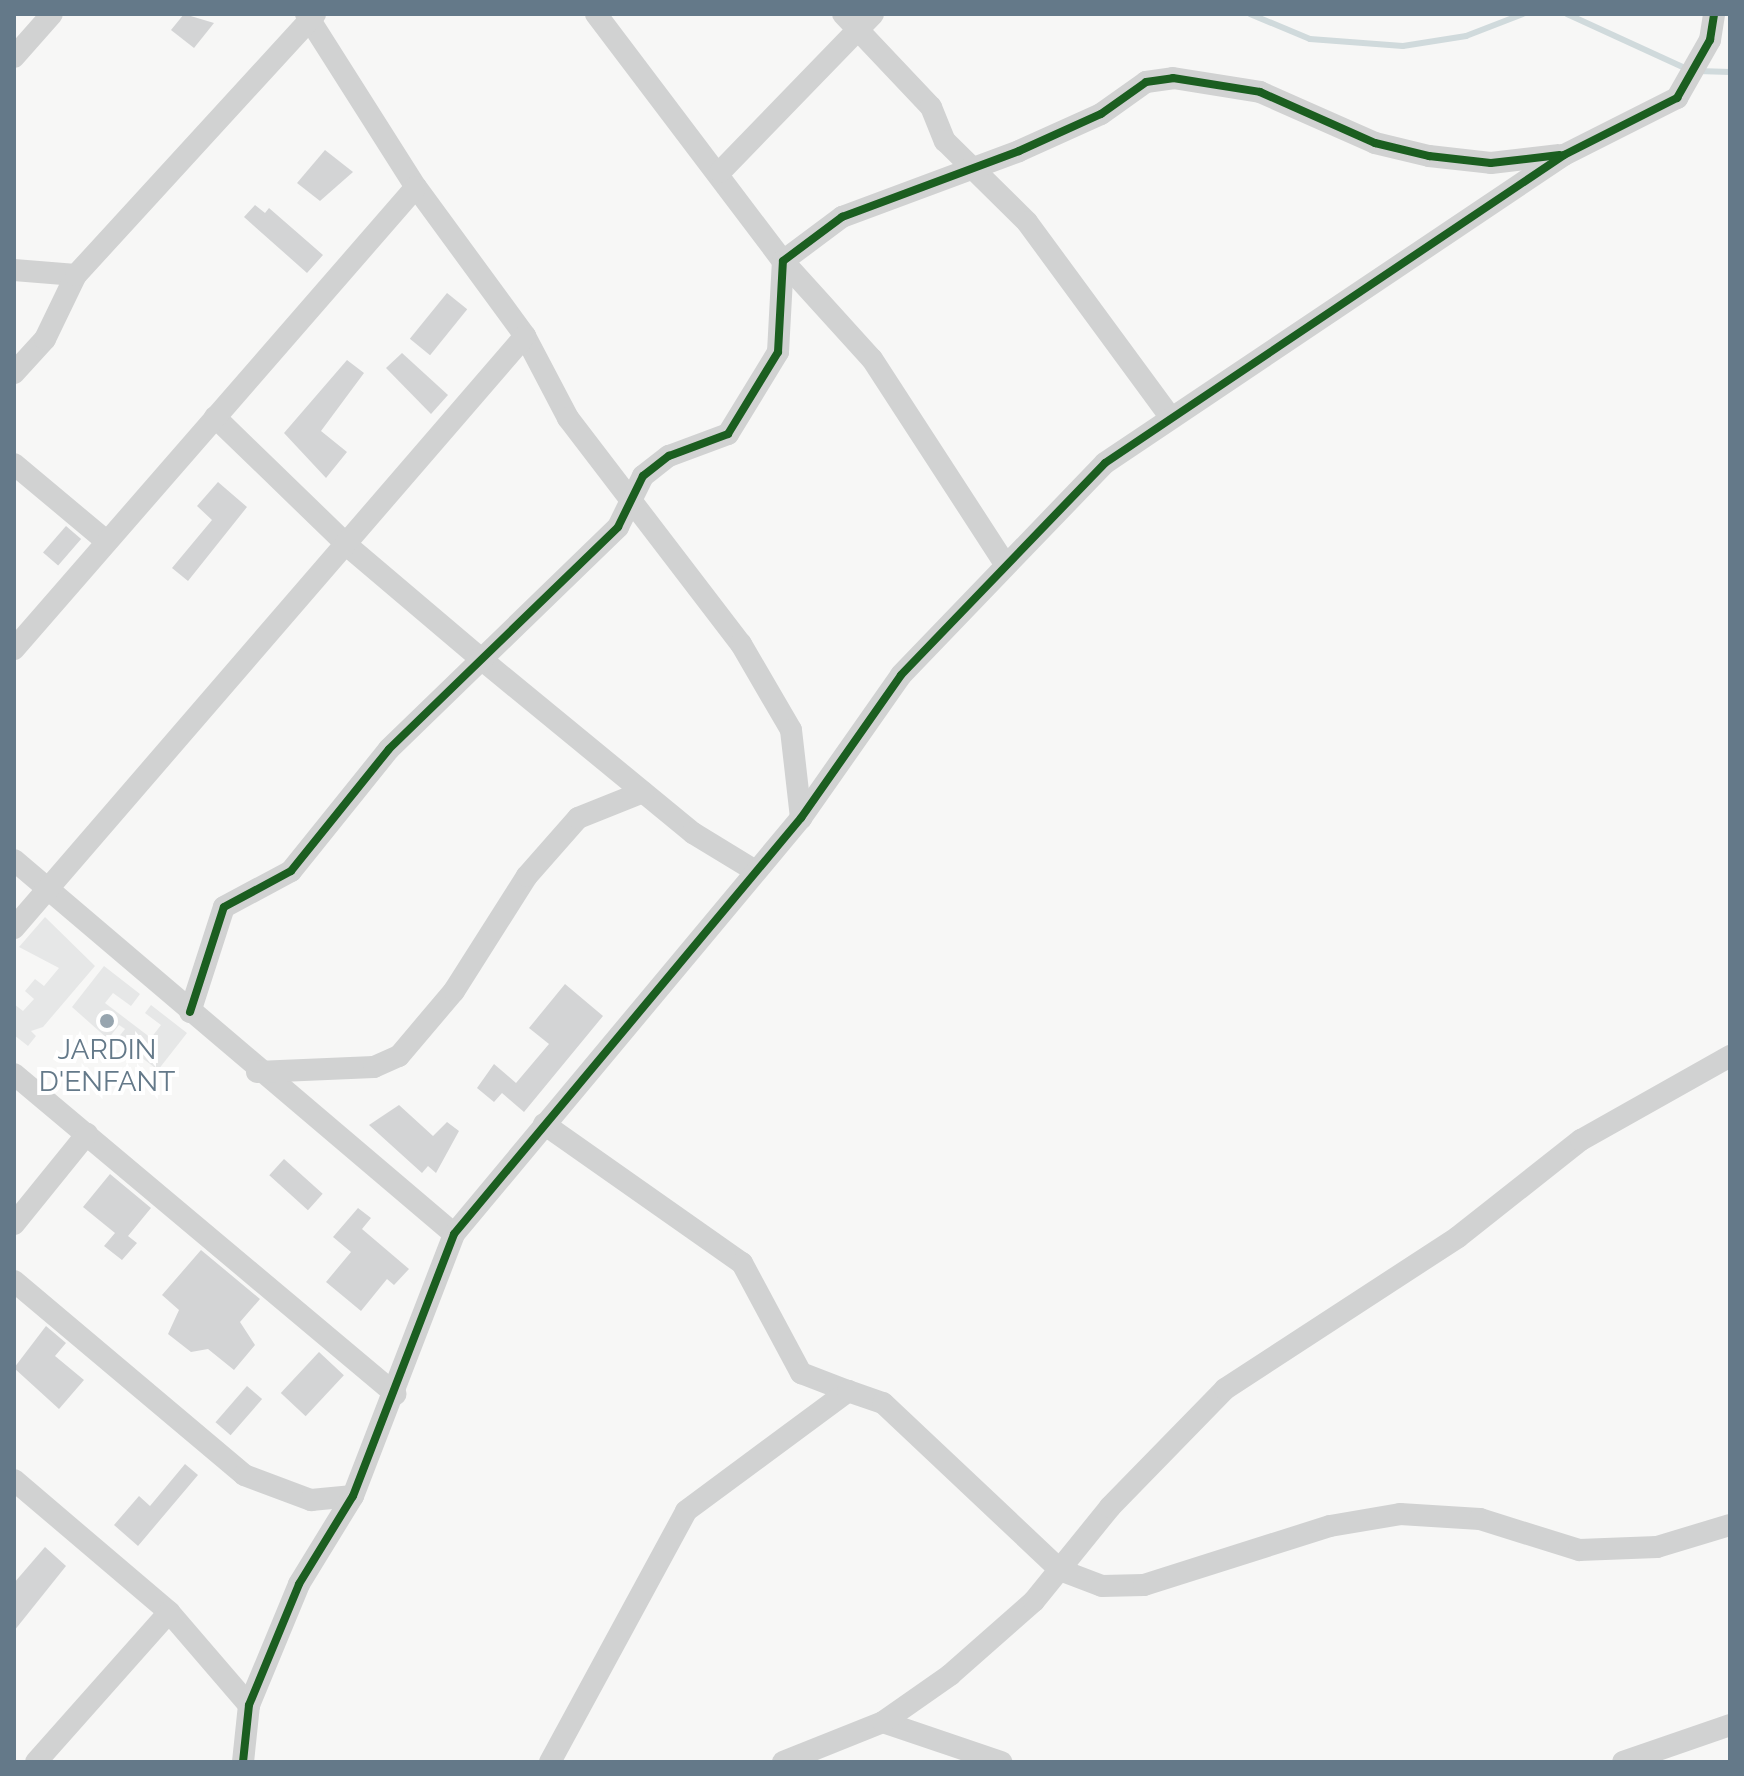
<!DOCTYPE html>
<html>
<head>
<meta charset="utf-8">
<style>
	body { margin:0 }
	#map { position:relative; width:1744px; height:1776px; overflow:hidden; background:#f7f7f6; font-family:Raleway,sans-serif }
	div>[style] { position:absolute }
	.built>* { inset:0; background:#e6e7e7 }
	.stream>* { height:6px; margin:-3px; padding:0 3px; transform-origin:3px; border-radius:3px; background:#d0dadc }
	.building>* { inset:0; background:#d3d4d5; transform-origin:0 0 }
	.street>* { height:22px; margin:-11px; padding:0 11px; transform-origin:11px; border-radius:11px; background:#d1d2d2 }
	.cycleway>* { height:8px; margin:-4px; padding:0 4px; transform-origin:4px; border-radius:4px; background:#1b5e20 }
	.dots>* { width:22px; height:22px; translate:-50% -50%; box-sizing:border-box; border:4px solid #fff; border-radius:50% }
	span { translate:-50% -50%; white-space:nowrap; text-align:center; line-height:1.15; -webkit-text-stroke:8px #fff; paint-order:stroke }
	.poi-label { font-size:28px; color:#647989 }
	.frame { position:absolute; inset:0; border:16px solid #647989; pointer-events:none }
</style>
</head>
<body>
<div id="map">
	<div class="built">
		<i style="clip-path:polygon(45px 917px,95px 966px,43px 1027px,31px 1031px,36px 1036px,28px 1046px,14px 1035px,14px 1004px,23px 1011px,34px 999px,25px 991px,35px 979px,44px 986px,59px 968px,19px 947px)"></i>
		<i style="clip-path:polygon(104px 966px,140px 994px,131px 1006px,113px 993px,105px 1003px,151px 1038px,161px 1025px,145px 1013px,151px 1005px,187px 1033px,158px 1070px,117px 1039px,125px 1029px,119px 1025px,108px 1039px,72px 1007px)"></i>
	</div>
	<div class="stream">
		<i style="left:1250px;top:14px;width:65px;rotate:22.6deg"></i>
		<i style="left:1310px;top:39px;width:93px;rotate:4.3deg"></i>
		<i style="left:1403px;top:46px;width:64px;rotate:-9deg"></i>
		<i style="left:1466px;top:36px;width:61px;rotate:-21.1deg"></i>
		<i style="left:1567px;top:14px;width:132px;rotate:24.6deg"></i>
		<i style="left:1698px;top:71px;width:32px;rotate:2deg"></i>
	</div>
	<div class="building">
		<i style="clip-path:polygon(184px 14px,214px 23px,194px 48px,171px 30px)"></i>
		<i style="clip-path:polygon(325px 150px,353px 172px,320px 201px,297px 183px)"></i>
		<i style="clip-path:polygon(255px 205px,265px 213px,269px 208px,323px 255px,307px 273px,244px 217px)"></i>
		<i style="left:447px;top:293px;width:26px;height:59px;rotate:39deg"></i>
		<i style="clip-path:polygon(402px 353px,448px 395px,431px 414px,386px 368px)"></i>
		<i style="clip-path:polygon(347px 360px,364px 373px,321px 431px,347px 452px,326px 478px,284px 433px)"></i>
		<i style="clip-path:polygon(218px 482px,247px 507px,188px 581px,172px 568px,212px 520px,197px 506px)"></i>
		<i style="left:66px;top:526px;width:20px;height:35px;rotate:41deg"></i>
		<i style="clip-path:polygon(565px 984px,603px 1016px,524px 1112px,502px 1093px,494px 1102px,477px 1088px,494px 1064px,516px 1083px,549px 1044px,529px 1028px)"></i>
		<i style="clip-path:polygon(399px 1105px,433px 1136px,447px 1122px,459px 1131px,436px 1173px,428px 1166px,422px 1173px,369px 1125px)"></i>
		<i style="left:284px;top:1159px;width:52px;height:22px;rotate:42deg"></i>
		<i style="clip-path:polygon(110px 1174px,151px 1208px,128px 1236px,137px 1243px,122px 1260px,104px 1246px,115px 1233px,83px 1207px)"></i>
		<i style="clip-path:polygon(358px 1208px,371px 1218px,362px 1229px,409px 1269px,394px 1285px,387px 1279px,361px 1311px,326px 1282px,351px 1252px,333px 1237px)"></i>
		<i style="clip-path:polygon(201px 1250px,260px 1299px,240px 1322px,255px 1345px,234px 1370px,208px 1349px,191px 1352px,168px 1334px,179px 1310px,162px 1295px)"></i>
		<i style="clip-path:polygon(46px 1326px,66px 1343px,55px 1356px,84px 1380px,59px 1409px,14px 1368px)"></i>
		<i style="left:319px;top:1352px;width:34px;height:56px;rotate:43deg"></i>
		<i style="left:247px;top:1386px;width:20px;height:48px;rotate:41deg"></i>
		<i style="clip-path:polygon(185px 1464px,198px 1475px,138px 1546px,114px 1525px,139px 1496px,150px 1506px)"></i>
		<i style="clip-path:polygon(45px 1547px,66px 1566px,14px 1631px,14px 1583px)"></i>
	</div>
	<div class="street">
		<i style="left:306px;top:14px;width:205px;rotate:57.6deg"></i>
		<i style="left:416px;top:187px;width:185px;rotate:53.8deg"></i>
		<i style="left:525px;top:336px;width:93px;rotate:62.3deg"></i>
		<i style="left:568px;top:418px;width:285px;rotate:52.6deg"></i>
		<i style="left:741px;top:644px;width:99px;rotate:59.8deg"></i>
		<i style="left:791px;top:730px;width:89px;rotate:83.5deg"></i>
		<i style="left:596px;top:14px;width:310px;rotate:52.9deg"></i>
		<i style="left:783px;top:261px;width:132px;rotate:47.8deg"></i>
		<i style="left:872px;top:359px;width:242px;rotate:57deg"></i>
		<i style="left:843px;top:14px;width:128px;rotate:46.6deg"></i>
		<i style="left:931px;top:107px;width:37px;rotate:68deg"></i>
		<i style="left:945px;top:141px;width:115px;rotate:44.6deg"></i>
		<i style="left:1027px;top:222px;width:242px;rotate:53.7deg"></i>
		<i style="left:14px;top:57px;width:57px;rotate:-48.5deg"></i>
		<i style="left:720px;top:172px;width:220px;rotate:-45.9deg"></i>
		<i style="left:14px;top:270px;width:62px;rotate:4.6deg"></i>
		<i style="left:14px;top:373px;width:46px;rotate:-47.6deg"></i>
		<i style="left:45px;top:339px;width:71px;rotate:-64.2deg"></i>
		<i style="left:76px;top:275px;width:354px;rotate:-47.5deg"></i>
		<i style="left:215px;top:417px;width:187px;rotate:44.1deg"></i>
		<i style="left:349px;top:547px;width:172px;rotate:40.3deg"></i>
		<i style="left:480px;top:658px;width:276px;rotate:39.4deg"></i>
		<i style="left:693px;top:833px;width:69px;rotate:31.4deg"></i>
		<i style="left:14px;top:464px;width:120px;rotate:39.9deg"></i>
		<i style="left:14px;top:649px;width:612px;rotate:-48.97deg"></i>
		<i style="left:14px;top:860px;width:577px;rotate:40.36deg"></i>
		<i style="left:14px;top:928px;width:782px;rotate:-49.2deg"></i>
		<i style="left:190px;top:1012px;width:110px;rotate:-72.1deg"></i>
		<i style="left:224px;top:907px;width:76px;rotate:-28.2deg"></i>
		<i style="left:291px;top:871px;width:156px;rotate:-51.2deg"></i>
		<i style="left:389px;top:749px;width:319px;rotate:-44.1deg"></i>
		<i style="left:618px;top:527px;width:57px;rotate:-63.9deg"></i>
		<i style="left:643px;top:476px;width:33px;rotate:-38deg"></i>
		<i style="left:669px;top:456px;width:63px;rotate:-20.4deg"></i>
		<i style="left:728px;top:434px;width:96px;rotate:-58.6deg"></i>
		<i style="left:778px;top:352px;width:91px;rotate:-86.9deg"></i>
		<i style="left:783px;top:261px;width:74px;rotate:-36.7deg"></i>
		<i style="left:842px;top:217px;width:189px;rotate:-20.4deg"></i>
		<i style="left:1019px;top:151px;width:90px;rotate:-24.3deg"></i>
		<i style="left:1101px;top:114px;width:55px;rotate:-35.4deg"></i>
		<i style="left:1146px;top:82px;width:27px;rotate:-8deg"></i>
		<i style="left:1173px;top:78px;width:88px;rotate:9.1deg"></i>
		<i style="left:1260px;top:92px;width:126px;rotate:23.9deg"></i>
		<i style="left:1375px;top:143px;width:56px;rotate:13.5deg"></i>
		<i style="left:1429px;top:156px;width:62px;rotate:6.4deg"></i>
		<i style="left:1491px;top:163px;width:67px;rotate:-6.8deg"></i>
		<i style="left:257px;top:1072px;width:117px;rotate:-2.4deg"></i>
		<i style="left:374px;top:1067px;width:27px;rotate:-24deg"></i>
		<i style="left:399px;top:1056px;width:85px;rotate:-49.8deg"></i>
		<i style="left:454px;top:991px;width:136px;rotate:-57.6deg"></i>
		<i style="left:527px;top:876px;width:77px;rotate:-48.7deg"></i>
		<i style="left:578px;top:818px;width:70px;rotate:-21.8deg"></i>
		<i style="left:14px;top:1074px;width:498px;rotate:40deg"></i>
		<i style="left:544px;top:1124px;width:242px;rotate:35.1deg"></i>
		<i style="left:742px;top:1263px;width:125px;rotate:61.8deg"></i>
		<i style="left:801px;top:1373px;width:50px;rotate:21deg"></i>
		<i style="left:14px;top:1224px;width:116px;rotate:-51deg"></i>
		<i style="left:14px;top:1281px;width:301px;rotate:40.1deg"></i>
		<i style="left:244px;top:1475px;width:72px;rotate:20.5deg"></i>
		<i style="left:311px;top:1500px;width:42px;rotate:-5.4deg"></i>
		<i style="left:14px;top:1480px;width:204px;rotate:40.4deg"></i>
		<i style="left:169px;top:1612px;width:123px;rotate:49.3deg"></i>
		<i style="left:883px;top:1722px;width:125px;rotate:18.7deg"></i>
		<i style="left:36px;top:1762px;width:200px;rotate:-48.4deg"></i>
		<i style="left:243px;top:1762px;width:57px;rotate:-84deg"></i>
		<i style="left:249px;top:1705px;width:131px;rotate:-67.5deg"></i>
		<i style="left:299px;top:1584px;width:103px;rotate:-58.5deg"></i>
		<i style="left:353px;top:1496px;width:281px;rotate:-68.9deg"></i>
		<i style="left:454px;top:1234px;width:542px;rotate:-50.17deg"></i>
		<i style="left:801px;top:818px;width:174px;rotate:-55deg"></i>
		<i style="left:901px;top:675px;width:294px;rotate:-46.1deg"></i>
		<i style="left:1105px;top:463px;width:553px;rotate:-33.86deg"></i>
		<i style="left:1564px;top:155px;width:127px;rotate:-26.8deg"></i>
		<i style="left:1677px;top:98px;width:67px;rotate:-60.4deg"></i>
		<i style="left:1710px;top:40px;width:26px;rotate:-81deg"></i>
		<i style="left:550px;top:1762px;width:285px;rotate:-61.5deg"></i>
		<i style="left:686px;top:1511px;width:202px;rotate:-36.5deg"></i>
		<i style="left:848px;top:1391px;width:37px;rotate:19deg"></i>
		<i style="left:883px;top:1403px;width:243px;rotate:43.3deg"></i>
		<i style="left:1060px;top:1570px;width:45px;rotate:20.9deg"></i>
		<i style="left:1102px;top:1586px;width:42px;rotate:-1.4deg"></i>
		<i style="left:1144px;top:1585px;width:195px;rotate:-17.6deg"></i>
		<i style="left:1330px;top:1526px;width:71px;rotate:-9.7deg"></i>
		<i style="left:1400px;top:1514px;width:80px;rotate:3.6deg"></i>
		<i style="left:1480px;top:1519px;width:104px;rotate:17.4deg"></i>
		<i style="left:1579px;top:1550px;width:78px;rotate:-2.2deg"></i>
		<i style="left:1657px;top:1547px;width:76px;rotate:-16.8deg"></i>
		<i style="left:783px;top:1762px;width:108px;rotate:-21.8deg"></i>
		<i style="left:883px;top:1722px;width:82px;rotate:-35deg"></i>
		<i style="left:950px;top:1675px;width:112px;rotate:-41.4deg"></i>
		<i style="left:1034px;top:1601px;width:121px;rotate:-51deg"></i>
		<i style="left:1110px;top:1507px;width:165px;rotate:-45.7deg"></i>
		<i style="left:1225px;top:1389px;width:278px;rotate:-33.1deg"></i>
		<i style="left:1458px;top:1237px;width:157px;rotate:-38.3deg"></i>
		<i style="left:1581px;top:1140px;width:171px;rotate:-29.4deg"></i>
		<i style="left:1623px;top:1762px;width:113px;rotate:-19.1deg"></i>
	</div>
	<div class="cycleway">
		<i style="left:190px;top:1012px;width:110px;rotate:-72.1deg"></i>
		<i style="left:224px;top:907px;width:76px;rotate:-28.2deg"></i>
		<i style="left:291px;top:871px;width:156px;rotate:-51.2deg"></i>
		<i style="left:389px;top:749px;width:319px;rotate:-44.1deg"></i>
		<i style="left:618px;top:527px;width:57px;rotate:-63.9deg"></i>
		<i style="left:643px;top:476px;width:33px;rotate:-38deg"></i>
		<i style="left:669px;top:456px;width:63px;rotate:-20.4deg"></i>
		<i style="left:728px;top:434px;width:96px;rotate:-58.6deg"></i>
		<i style="left:778px;top:352px;width:91px;rotate:-86.9deg"></i>
		<i style="left:783px;top:261px;width:74px;rotate:-36.7deg"></i>
		<i style="left:842px;top:217px;width:189px;rotate:-20.4deg"></i>
		<i style="left:1019px;top:151px;width:90px;rotate:-24.3deg"></i>
		<i style="left:1101px;top:114px;width:55px;rotate:-35.4deg"></i>
		<i style="left:1146px;top:82px;width:27px;rotate:-8deg"></i>
		<i style="left:1173px;top:78px;width:88px;rotate:9.1deg"></i>
		<i style="left:1260px;top:92px;width:126px;rotate:23.9deg"></i>
		<i style="left:1375px;top:143px;width:56px;rotate:13.5deg"></i>
		<i style="left:1429px;top:156px;width:62px;rotate:6.4deg"></i>
		<i style="left:1491px;top:163px;width:69px;rotate:-6.6deg"></i>
		<i style="left:243px;top:1762px;width:57px;rotate:-84deg"></i>
		<i style="left:249px;top:1705px;width:131px;rotate:-67.5deg"></i>
		<i style="left:299px;top:1584px;width:103px;rotate:-58.5deg"></i>
		<i style="left:353px;top:1496px;width:281px;rotate:-68.9deg"></i>
		<i style="left:454px;top:1234px;width:542px;rotate:-50.17deg"></i>
		<i style="left:801px;top:818px;width:174px;rotate:-55deg"></i>
		<i style="left:901px;top:675px;width:294px;rotate:-46.1deg"></i>
		<i style="left:1105px;top:463px;width:553px;rotate:-33.86deg"></i>
		<i style="left:1564px;top:155px;width:127px;rotate:-26.8deg"></i>
		<i style="left:1677px;top:98px;width:67px;rotate:-60.4deg"></i>
		<i style="left:1710px;top:40px;width:26px;rotate:-81deg"></i>
	</div>
	<div class="dots">
		<i style="left:107px;top:1021px;background:#97a5af"></i>
	</div>
	<div class="poi-label">
		<span style="left:107px;top:1066px">JARDIN<br>D'ENFANT</span>
	</div>
	<div class="frame"></div>
</div>
</body>
</html>
